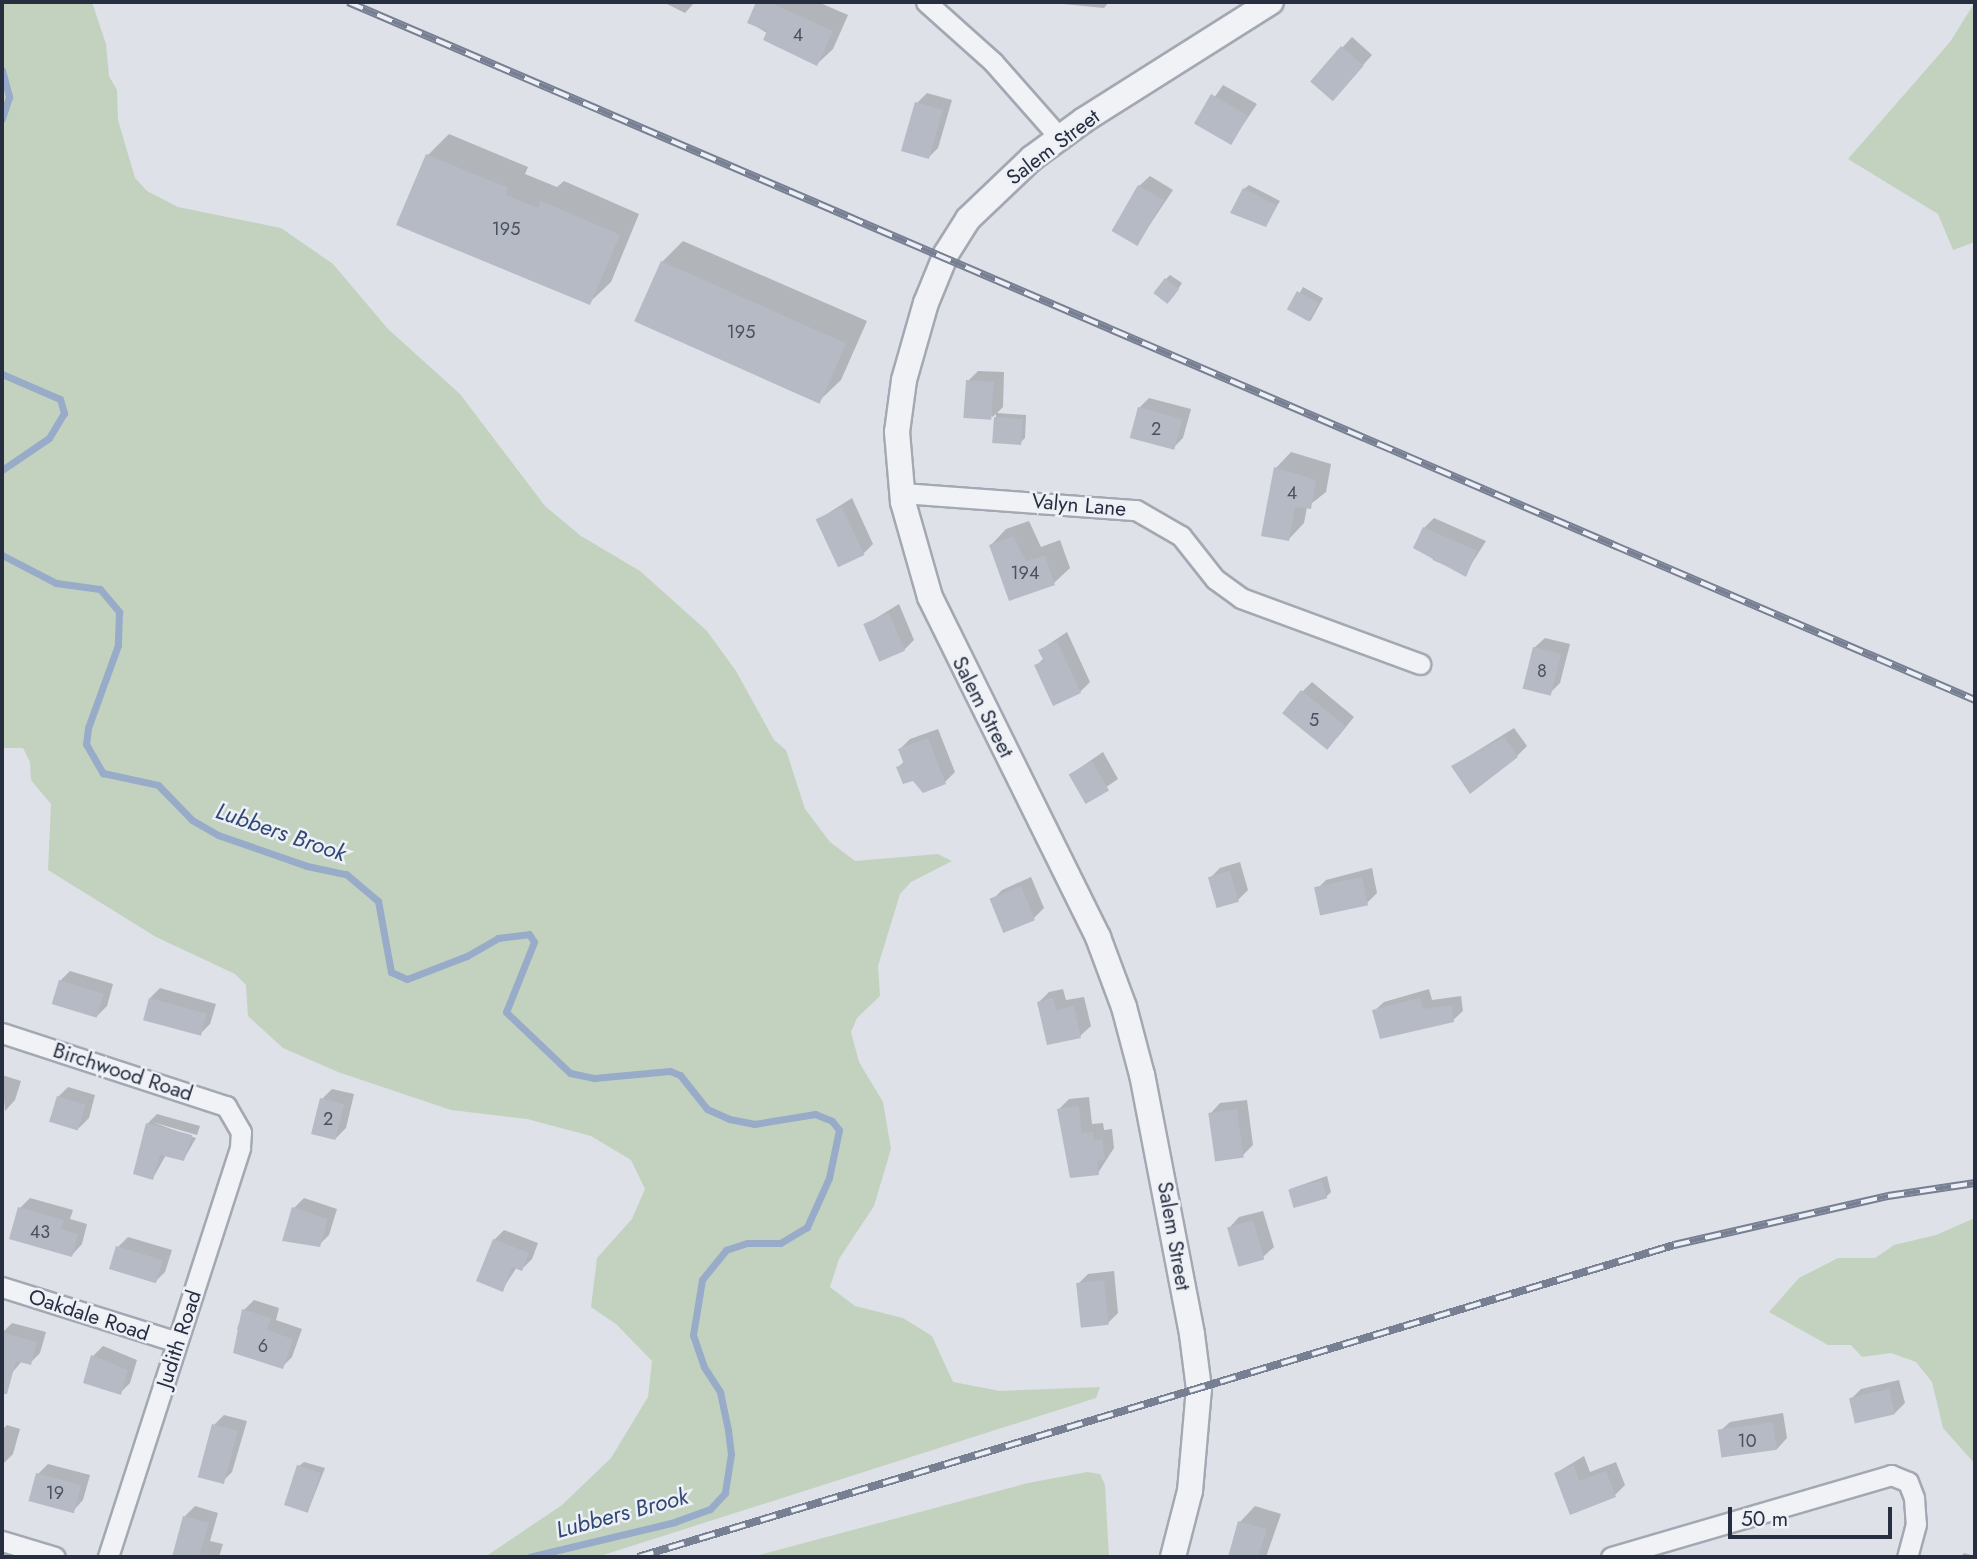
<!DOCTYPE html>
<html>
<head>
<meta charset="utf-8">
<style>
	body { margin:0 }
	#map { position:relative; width:1977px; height:1559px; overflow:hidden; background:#dee1e8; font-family:Jost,sans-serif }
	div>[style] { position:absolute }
	.green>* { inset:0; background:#c2d2bf }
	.shadow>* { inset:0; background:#0003; transform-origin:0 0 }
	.stream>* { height:7px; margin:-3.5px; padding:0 3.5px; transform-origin:3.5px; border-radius:3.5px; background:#98abc9 }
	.building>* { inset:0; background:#b5bac5; transform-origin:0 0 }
	.roads { filter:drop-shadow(2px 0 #a3a8b2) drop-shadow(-2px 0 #a3a8b2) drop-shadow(0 2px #a3a8b2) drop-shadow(0 -2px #a3a8b2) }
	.minor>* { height:19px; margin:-9.5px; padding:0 9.5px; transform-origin:9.5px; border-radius:9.5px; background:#f1f2f6 }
	.tertiary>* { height:24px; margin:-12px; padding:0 12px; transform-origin:12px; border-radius:12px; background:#f1f2f6 }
	.rail>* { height:8px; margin-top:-4px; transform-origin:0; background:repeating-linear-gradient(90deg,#edf0f6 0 16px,#777f92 0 32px); box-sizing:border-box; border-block:2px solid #777f92 }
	span { translate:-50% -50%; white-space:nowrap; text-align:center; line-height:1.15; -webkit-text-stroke:5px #edf0f6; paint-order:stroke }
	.number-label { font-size:18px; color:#4a5160 }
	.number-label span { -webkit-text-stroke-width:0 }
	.street-label { font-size:21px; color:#272e3f }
	.water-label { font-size:23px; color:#304874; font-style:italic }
	.frame { position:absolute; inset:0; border:4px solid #272e3f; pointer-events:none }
	.scale { position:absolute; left:1728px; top:1507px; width:164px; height:32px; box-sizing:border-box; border:4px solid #272e3f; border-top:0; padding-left:9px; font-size:21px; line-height:24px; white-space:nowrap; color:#272e3f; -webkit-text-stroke:5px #edf0f6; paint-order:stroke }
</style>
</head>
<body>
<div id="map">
	<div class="green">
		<i style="clip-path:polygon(2px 2px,92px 2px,106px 44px,109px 76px,117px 90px,118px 120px,135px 178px,147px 191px,178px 207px,281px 228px,333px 264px,388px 329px,460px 394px,545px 506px,581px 536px,640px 571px,707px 631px,736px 671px,774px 740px,786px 750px,805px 809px,830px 842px,855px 861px,938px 854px,952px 861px,911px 882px,900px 894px,878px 966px,880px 996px,857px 1018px,851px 1032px,859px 1062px,883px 1102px,891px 1149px,874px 1206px,839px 1259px,830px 1287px,855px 1306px,903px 1318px,932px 1336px,953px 1382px,1000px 1391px,1100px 1387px,1096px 1398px,597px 1557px,485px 1557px,562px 1505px,611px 1458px,648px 1397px,652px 1361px,616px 1324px,591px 1307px,597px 1258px,632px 1219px,645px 1189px,631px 1160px,591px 1136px,527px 1119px,451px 1110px,338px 1072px,283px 1048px,248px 1016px,246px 985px,235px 974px,156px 937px,48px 870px,51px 804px,31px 780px,30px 762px,23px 748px,2px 748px)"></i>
		<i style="clip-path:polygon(1975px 2px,1975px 242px,1953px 250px,1938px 214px,1848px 159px,1950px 42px)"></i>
		<i style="clip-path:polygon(1975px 1218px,1975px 1464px,1943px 1428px,1932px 1382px,1916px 1362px,1891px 1353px,1862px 1357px,1851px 1345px,1828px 1345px,1769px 1312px,1799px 1278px,1838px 1258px,1875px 1258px,1894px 1245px,1936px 1235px)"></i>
		<i style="clip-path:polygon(1087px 1472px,1100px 1474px,1105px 1485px,1109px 1557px,752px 1557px,1028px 1483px)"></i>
	</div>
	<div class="shadow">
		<i style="clip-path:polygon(663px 2px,695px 2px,685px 13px)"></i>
		<i style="clip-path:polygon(758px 2px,818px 2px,848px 15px,833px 49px,817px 64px,749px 22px)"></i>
		<i style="clip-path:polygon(1043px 2px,1109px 2px,1104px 8px)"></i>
		<i style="clip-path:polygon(1352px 37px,1372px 55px,1342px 89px,1312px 81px)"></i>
		<i style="clip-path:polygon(1223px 85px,1257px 104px,1231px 143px,1196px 124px)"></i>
		<i style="clip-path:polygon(927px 93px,952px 100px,938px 148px,928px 158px,917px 103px)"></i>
		<i style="clip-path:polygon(449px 134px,528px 167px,525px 174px,557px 187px,564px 181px,639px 214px,611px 282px,590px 302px,399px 224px,428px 155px)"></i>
		<i style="clip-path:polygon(1150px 176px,1173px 190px,1137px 244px,1139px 186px)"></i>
		<i style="clip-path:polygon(1249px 185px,1280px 201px,1265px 225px,1244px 189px)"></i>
		<i style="clip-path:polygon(683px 241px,867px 321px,841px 380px,820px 400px,662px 262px)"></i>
		<i style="clip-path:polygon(1170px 275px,1182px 283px,1173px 297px,1166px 279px)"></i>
		<i style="left:1303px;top:287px;width:23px;height:26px;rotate:29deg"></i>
		<i style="clip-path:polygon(978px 371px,1004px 372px,1003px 407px,997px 413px,1026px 415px,1025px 438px,1021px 442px,995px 441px,996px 414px,992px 417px,968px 381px)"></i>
		<i style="clip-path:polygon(1149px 398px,1191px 409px,1183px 438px,1173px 448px,1139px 408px)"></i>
		<i style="clip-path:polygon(1291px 452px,1331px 464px,1326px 492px,1307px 507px,1304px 523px,1289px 539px,1276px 468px)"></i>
		<i style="clip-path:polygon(852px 498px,873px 544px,863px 554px,819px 519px)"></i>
		<i style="clip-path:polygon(1434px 518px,1486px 541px,1465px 574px,1433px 560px,1424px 528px)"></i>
		<i style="clip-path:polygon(1029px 521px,1041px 547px,1060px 540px,1070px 568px,1054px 583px,991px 545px,1006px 529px)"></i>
		<i style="clip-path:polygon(899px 604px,914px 640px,904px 650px,865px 625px)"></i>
		<i style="clip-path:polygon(1067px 632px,1090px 682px,1080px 692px,1036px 666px,1044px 658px,1040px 650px)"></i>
		<i style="clip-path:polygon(1545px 638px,1570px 644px,1560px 683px,1550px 693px,1534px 648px)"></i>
		<i style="clip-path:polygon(1312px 682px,1354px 717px,1337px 738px,1302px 692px)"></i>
		<i style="clip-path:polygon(1514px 728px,1527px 746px,1517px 756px,1453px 766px)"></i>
		<i style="clip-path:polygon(938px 729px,955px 772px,945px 782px,898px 767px,905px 761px,900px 749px,910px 739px)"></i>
		<i style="clip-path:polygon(1103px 752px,1118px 779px,1086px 801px,1071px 774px)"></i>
		<i style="clip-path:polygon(1240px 862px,1248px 890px,1238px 900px,1210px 878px,1220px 868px)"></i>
		<i style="clip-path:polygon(1372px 868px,1377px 893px,1367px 903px,1316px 890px,1326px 880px)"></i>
		<i style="clip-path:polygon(1031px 877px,1044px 908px,1034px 918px,1005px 931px,992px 900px,1002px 890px)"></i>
		<i style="clip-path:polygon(70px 971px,113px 984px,107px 1006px,97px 1016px,60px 981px)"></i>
		<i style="clip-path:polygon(160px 988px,216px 1004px,210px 1024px,200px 1034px,150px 998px)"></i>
		<i style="clip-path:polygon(1063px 989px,1066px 1000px,1084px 997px,1091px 1026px,1080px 1036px,1039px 1002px,1049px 992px)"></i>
		<i style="clip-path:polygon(1429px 989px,1432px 1000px,1461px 996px,1463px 1011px,1453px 1020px,1374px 1011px,1384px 1002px)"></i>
		<i style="clip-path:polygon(2px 1075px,21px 1081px,15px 1100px,5px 1111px)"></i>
		<i style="clip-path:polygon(68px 1087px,95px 1095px,89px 1118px,79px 1128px,58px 1097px)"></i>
		<i style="clip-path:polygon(332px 1089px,354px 1094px,346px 1128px,336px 1138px,322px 1099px)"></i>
		<i style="clip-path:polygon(1089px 1097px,1092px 1124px,1103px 1123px,1104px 1130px,1112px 1129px,1114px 1148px,1098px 1173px,1059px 1109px,1069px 1099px)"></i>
		<i style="clip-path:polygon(1247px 1100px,1253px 1145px,1243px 1155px,1210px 1114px,1220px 1103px)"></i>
		<i style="clip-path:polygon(157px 1114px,200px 1126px,197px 1135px,152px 1122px,196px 1138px,184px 1159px,166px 1155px,153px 1178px,148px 1123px)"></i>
		<i style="clip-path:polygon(1327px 1176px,1331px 1192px,1326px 1197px,1290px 1189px)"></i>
		<i style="clip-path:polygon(30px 1198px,73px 1210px,70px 1219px,87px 1224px,82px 1244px,72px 1255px,20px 1208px)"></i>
		<i style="clip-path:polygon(304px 1198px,337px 1209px,329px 1235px,319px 1245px,284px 1240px,294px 1208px)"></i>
		<i style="clip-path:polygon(1263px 1211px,1274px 1247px,1263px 1257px,1229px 1228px,1239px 1217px)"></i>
		<i style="clip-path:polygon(504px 1230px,538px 1243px,532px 1259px,522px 1269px,517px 1267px,502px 1290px,494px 1240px)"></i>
		<i style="clip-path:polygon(128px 1237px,172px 1250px,165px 1272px,155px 1282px,118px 1247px)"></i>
		<i style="clip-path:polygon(1114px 1271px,1118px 1313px,1108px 1323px,1078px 1284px,1088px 1274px)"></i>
		<i style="clip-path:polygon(254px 1300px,279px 1308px,276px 1320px,302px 1329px,292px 1357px,282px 1367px,237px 1329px,244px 1310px)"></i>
		<i style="clip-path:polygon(12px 1323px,46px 1332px,40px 1353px,30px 1363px,22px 1361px,11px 1374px,2px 1372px,2px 1333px)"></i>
		<i style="clip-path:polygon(103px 1346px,137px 1360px,130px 1383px,120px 1393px,93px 1356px)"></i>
		<i style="clip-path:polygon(1899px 1380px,1905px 1403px,1895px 1413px,1851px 1399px,1861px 1389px)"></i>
		<i style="clip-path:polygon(1783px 1413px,1787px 1438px,1777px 1449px,1719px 1432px,1730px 1422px)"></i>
		<i style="clip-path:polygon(224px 1415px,247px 1421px,232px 1472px,222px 1482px,214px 1425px)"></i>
		<i style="clip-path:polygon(7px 1425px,20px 1429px,13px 1454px,3px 1464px,2px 1430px)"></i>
		<i style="clip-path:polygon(1584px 1456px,1590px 1472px,1616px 1462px,1625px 1485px,1615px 1495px,1556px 1473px)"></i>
		<i style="clip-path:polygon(304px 1462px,325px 1468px,308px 1511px,299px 1466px)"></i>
		<i style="clip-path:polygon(48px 1464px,90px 1475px,83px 1500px,73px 1511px,38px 1474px)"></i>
		<i style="clip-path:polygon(195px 1506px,218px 1513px,210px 1541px,223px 1544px,219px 1557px,174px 1557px,185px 1516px)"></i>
		<i style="clip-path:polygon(1255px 1506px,1281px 1514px,1266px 1557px,1229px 1557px,1240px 1522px)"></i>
		<i style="clip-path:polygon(1964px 1553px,1975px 1556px,1975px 1557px,1960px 1557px)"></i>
	</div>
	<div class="stream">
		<i style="left:2px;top:70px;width:28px;rotate:75deg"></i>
		<i style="left:9px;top:97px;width:23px;rotate:108deg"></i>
		<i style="left:2px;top:374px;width:63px;rotate:23.3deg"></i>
		<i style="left:60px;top:399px;width:15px;rotate:74deg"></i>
		<i style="left:64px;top:413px;width:29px;rotate:121deg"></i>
		<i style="left:49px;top:438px;width:57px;rotate:145.8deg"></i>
		<i style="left:2px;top:555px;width:61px;rotate:27.4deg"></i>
		<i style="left:56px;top:583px;width:44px;rotate:7.8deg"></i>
		<i style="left:100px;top:589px;width:30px;rotate:50deg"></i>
		<i style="left:119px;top:612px;width:33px;rotate:92deg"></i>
		<i style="left:118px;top:645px;width:88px;rotate:109.9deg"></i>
		<i style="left:88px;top:728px;width:16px;rotate:97deg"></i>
		<i style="left:86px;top:744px;width:34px;rotate:60deg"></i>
		<i style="left:103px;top:773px;width:56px;rotate:12.3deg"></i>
		<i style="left:158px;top:785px;width:49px;rotate:45.8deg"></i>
		<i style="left:192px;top:820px;width:30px;rotate:30deg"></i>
		<i style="left:218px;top:835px;width:94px;rotate:19.2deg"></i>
		<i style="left:307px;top:866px;width:40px;rotate:12deg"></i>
		<i style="left:346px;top:874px;width:42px;rotate:40.2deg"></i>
		<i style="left:378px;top:901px;width:72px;rotate:79.6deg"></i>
		<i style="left:391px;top:972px;width:17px;rotate:24deg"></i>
		<i style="left:407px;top:979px;width:64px;rotate:-21deg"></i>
		<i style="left:467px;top:956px;width:36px;rotate:-30deg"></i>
		<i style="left:498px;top:938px;width:31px;rotate:-7deg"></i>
		<i style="left:529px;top:934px;width:9px;rotate:58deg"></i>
		<i style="left:534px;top:942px;width:75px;rotate:111.8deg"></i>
		<i style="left:506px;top:1012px;width:88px;rotate:43.6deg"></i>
		<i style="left:570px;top:1073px;width:25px;rotate:12deg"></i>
		<i style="left:594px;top:1078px;width:76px;rotate:-5.3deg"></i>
		<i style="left:670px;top:1071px;width:11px;rotate:22deg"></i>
		<i style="left:680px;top:1075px;width:43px;rotate:51.5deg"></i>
		<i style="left:707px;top:1109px;width:24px;rotate:24deg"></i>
		<i style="left:729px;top:1119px;width:25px;rotate:11deg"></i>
		<i style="left:754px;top:1124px;width:62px;rotate:-9.3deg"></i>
		<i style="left:815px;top:1114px;width:18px;rotate:22deg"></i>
		<i style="left:832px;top:1121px;width:11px;rotate:52deg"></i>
		<i style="left:839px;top:1130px;width:49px;rotate:101.8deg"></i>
		<i style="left:829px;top:1178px;width:54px;rotate:114.2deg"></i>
		<i style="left:807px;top:1227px;width:31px;rotate:149deg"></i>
		<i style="left:780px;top:1243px;width:33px;rotate:180deg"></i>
		<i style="left:747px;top:1243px;width:22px;rotate:162deg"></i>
		<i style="left:726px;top:1250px;width:38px;rotate:129deg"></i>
		<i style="left:702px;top:1280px;width:56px;rotate:99.3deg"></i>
		<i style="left:693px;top:1335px;width:34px;rotate:71deg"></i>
		<i style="left:704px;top:1367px;width:30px;rotate:57deg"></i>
		<i style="left:720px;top:1392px;width:39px;rotate:78deg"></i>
		<i style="left:728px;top:1430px;width:24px;rotate:83deg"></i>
		<i style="left:731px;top:1454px;width:39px;rotate:99deg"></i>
		<i style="left:725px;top:1493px;width:22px;rotate:133deg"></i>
		<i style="left:710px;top:1509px;width:37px;rotate:160deg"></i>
		<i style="left:675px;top:1522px;width:150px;rotate:166.5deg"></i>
	</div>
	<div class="building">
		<i style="clip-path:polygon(756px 2px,769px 2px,833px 31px,817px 66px,763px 40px,767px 31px,747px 23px)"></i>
		<i style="left:1341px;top:46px;width:30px;height:47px;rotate:41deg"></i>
		<i style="left:1211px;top:94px;width:43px;height:34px;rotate:30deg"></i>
		<i style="left:915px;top:102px;width:29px;height:51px;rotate:16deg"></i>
		<i style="clip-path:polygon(426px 154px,508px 188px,506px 195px,538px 208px,541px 201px,620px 235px,590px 305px,396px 225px)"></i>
		<i style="left:1138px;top:185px;width:30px;height:53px;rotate:30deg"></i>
		<i style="clip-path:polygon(1243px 188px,1277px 206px,1266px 227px,1230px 213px)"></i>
		<i style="left:661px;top:261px;width:203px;height:66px;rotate:24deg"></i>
		<i style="left:1165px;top:278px;width:18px;height:19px;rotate:38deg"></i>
		<i style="left:1297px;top:291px;width:25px;height:21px;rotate:29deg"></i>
		<i style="left:966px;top:380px;width:28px;height:38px;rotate:4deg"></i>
		<i style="left:1138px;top:407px;width:46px;height:32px;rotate:15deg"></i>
		<i style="left:994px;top:417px;width:29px;height:26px;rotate:4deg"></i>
		<i style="clip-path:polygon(1274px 467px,1316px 480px,1311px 509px,1295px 507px,1289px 541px,1261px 536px)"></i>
		<i style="left:842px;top:507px;width:53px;height:29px;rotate:65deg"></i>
		<i style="clip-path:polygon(1423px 527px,1477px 551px,1466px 577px,1413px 548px)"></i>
		<i style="clip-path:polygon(1013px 536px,1026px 561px,1045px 555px,1055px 585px,1009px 601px,989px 545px)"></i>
		<i style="left:889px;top:613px;width:41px;height:28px;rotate:67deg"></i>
		<i style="clip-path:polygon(1057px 641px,1081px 693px,1053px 706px,1034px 665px,1044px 661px,1038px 650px)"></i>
		<i style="left:1533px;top:647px;width:29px;height:43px;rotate:14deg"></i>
		<i style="left:1301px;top:690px;width:58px;height:30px;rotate:39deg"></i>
		<i style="clip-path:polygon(1504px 737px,1518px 757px,1470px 794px,1451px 766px)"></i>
		<i style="clip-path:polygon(928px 738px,946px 784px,923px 793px,913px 781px,903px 784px,896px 767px,904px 764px,898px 749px)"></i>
		<i style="left:1092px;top:761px;width:34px;height:27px;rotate:60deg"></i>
		<i style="left:1230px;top:871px;width:32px;height:23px;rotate:74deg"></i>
		<i style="left:1362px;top:877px;width:29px;height:49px;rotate:78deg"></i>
		<i style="left:1021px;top:886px;width:37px;height:34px;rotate:68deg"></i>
		<i style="left:59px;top:980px;width:47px;height:25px;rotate:17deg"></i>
		<i style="left:149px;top:998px;width:60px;height:23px;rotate:15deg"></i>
		<i style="clip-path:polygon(1053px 998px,1056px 1010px,1074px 1006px,1081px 1038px,1047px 1045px,1037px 1002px)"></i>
		<i style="clip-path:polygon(1420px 998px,1423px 1009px,1452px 1005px,1454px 1022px,1380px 1039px,1372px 1010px)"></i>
		<i style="left:57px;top:1096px;width:30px;height:27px;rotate:17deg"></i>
		<i style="left:320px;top:1098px;width:25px;height:37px;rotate:14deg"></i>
		<i style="clip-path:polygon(1079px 1106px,1082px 1133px,1093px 1132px,1094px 1140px,1102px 1139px,1105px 1160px,1097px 1161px,1099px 1175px,1070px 1178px,1057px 1109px)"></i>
		<i style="left:1237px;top:1109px;width:49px;height:29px;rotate:82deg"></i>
		<i style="clip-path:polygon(146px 1123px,192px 1135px,184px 1161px,160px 1155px,153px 1180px,133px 1174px)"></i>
		<i style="left:1322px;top:1180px;width:19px;height:35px;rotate:74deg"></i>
		<i style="clip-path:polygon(18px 1207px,64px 1220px,61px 1229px,78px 1234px,72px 1257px,9px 1239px)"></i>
		<i style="clip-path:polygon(292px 1207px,328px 1219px,320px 1247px,282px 1241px)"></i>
		<i style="left:1253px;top:1220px;width:41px;height:27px;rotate:74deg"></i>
		<i style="clip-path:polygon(493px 1239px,529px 1253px,522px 1271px,512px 1267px,503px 1292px,476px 1281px)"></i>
		<i style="left:116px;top:1246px;width:49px;height:24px;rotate:17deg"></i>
		<i style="left:1104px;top:1280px;width:45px;height:28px;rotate:84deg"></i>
		<i style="clip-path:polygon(242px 1309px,271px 1318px,267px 1330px,293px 1339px,283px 1369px,233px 1353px)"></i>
		<i style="clip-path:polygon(2px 1332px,37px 1342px,31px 1365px,16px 1361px,7px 1394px,2px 1394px)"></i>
		<i style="clip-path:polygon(91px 1355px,128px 1370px,121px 1395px,83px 1383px)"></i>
		<i style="left:1889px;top:1389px;width:26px;height:41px;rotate:77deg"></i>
		<i style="left:1773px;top:1422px;width:28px;height:56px;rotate:82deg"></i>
		<i style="left:212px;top:1424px;width:27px;height:55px;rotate:15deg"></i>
		<i style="left:297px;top:1465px;width:25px;height:42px;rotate:18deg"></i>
		<i style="clip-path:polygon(1574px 1465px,1579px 1481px,1606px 1471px,1616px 1497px,1570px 1515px,1554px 1473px)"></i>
		<i style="left:36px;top:1473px;width:47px;height:29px;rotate:15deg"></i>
		<i style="clip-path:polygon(183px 1516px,209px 1523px,199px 1557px,172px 1557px)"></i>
		<i style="clip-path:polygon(1238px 1521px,1267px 1529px,1258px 1557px,1228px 1557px)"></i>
	</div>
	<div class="roads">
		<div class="minor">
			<i style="left:926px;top:2px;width:90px;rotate:41.8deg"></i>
			<i style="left:993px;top:62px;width:101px;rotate:48.6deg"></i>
			<i style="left:902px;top:493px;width:235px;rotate:4.2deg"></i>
			<i style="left:1136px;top:510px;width:52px;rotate:30deg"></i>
			<i style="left:1181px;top:536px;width:55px;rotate:51.7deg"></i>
			<i style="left:1215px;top:579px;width:32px;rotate:36deg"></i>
			<i style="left:1241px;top:598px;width:191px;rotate:20.2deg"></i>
			<i style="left:2px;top:1033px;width:236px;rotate:18.1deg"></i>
			<i style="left:226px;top:1106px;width:30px;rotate:60deg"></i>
			<i style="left:241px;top:1132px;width:16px;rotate:94deg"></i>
			<i style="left:240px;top:1148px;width:430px;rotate:107.9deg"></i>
			<i style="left:2px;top:1287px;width:183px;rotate:17.4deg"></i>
			<i style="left:2px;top:1541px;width:55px;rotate:16.8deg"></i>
			<i style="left:1611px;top:1557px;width:292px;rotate:-16.3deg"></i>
			<i style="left:1891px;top:1475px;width:18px;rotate:22deg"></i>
			<i style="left:1908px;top:1482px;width:17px;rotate:69deg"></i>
			<i style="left:1914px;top:1498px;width:26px;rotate:86deg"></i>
			<i style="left:1916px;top:1524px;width:34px;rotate:105deg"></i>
		</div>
		<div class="tertiary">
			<i style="left:1173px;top:1557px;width:68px;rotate:-75.6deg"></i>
			<i style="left:1190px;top:1491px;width:102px;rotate:-85deg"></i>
			<i style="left:1199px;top:1389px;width:55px;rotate:-97.3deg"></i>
			<i style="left:1192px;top:1334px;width:264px;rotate:-100.9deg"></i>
			<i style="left:1142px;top:1075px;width:70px;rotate:-104.8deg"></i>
			<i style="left:1124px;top:1007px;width:75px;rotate:-110.4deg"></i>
			<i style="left:1098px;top:937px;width:379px;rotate:-116.3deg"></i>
			<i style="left:930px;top:597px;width:99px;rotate:-105.9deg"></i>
			<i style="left:903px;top:502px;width:70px;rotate:-94.9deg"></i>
			<i style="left:897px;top:432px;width:52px;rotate:-82.3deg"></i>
			<i style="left:904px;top:380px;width:80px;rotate:-74.1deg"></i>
			<i style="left:926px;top:303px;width:53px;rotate:-67.8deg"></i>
			<i style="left:946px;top:254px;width:41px;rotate:-57.8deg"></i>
			<i style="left:968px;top:219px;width:88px;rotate:-43.6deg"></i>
			<i style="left:1032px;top:158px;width:64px;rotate:-36.2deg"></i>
			<i style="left:1084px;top:120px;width:221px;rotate:-32.3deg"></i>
		</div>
	</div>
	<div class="rail">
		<i style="left:348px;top:2px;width:1770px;rotate:23.22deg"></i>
		<i style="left:638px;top:1557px;width:1082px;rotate:-16.76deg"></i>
		<i style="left:1674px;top:1245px;width:220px;rotate:-12.9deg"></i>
		<i style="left:1888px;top:1196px;width:88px;rotate:-8.5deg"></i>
	</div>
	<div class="number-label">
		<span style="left:798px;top:35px">4</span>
		<span style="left:506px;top:229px">195</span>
		<span style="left:741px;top:332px">195</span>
		<span style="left:1156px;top:429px">2</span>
		<span style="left:1292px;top:493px">4</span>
		<span style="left:1025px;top:573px">194</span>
		<span style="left:1542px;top:671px">8</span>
		<span style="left:1314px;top:720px">5</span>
		<span style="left:328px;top:1119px">2</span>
		<span style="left:40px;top:1232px">43</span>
		<span style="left:263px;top:1346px">6</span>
		<span style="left:1747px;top:1441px">10</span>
		<span style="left:55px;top:1493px">19</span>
	</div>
	<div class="street-label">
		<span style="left:1053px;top:147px;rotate:-37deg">Salem Street</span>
		<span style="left:1079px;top:505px;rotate:5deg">Valyn Lane</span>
		<span style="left:983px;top:707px;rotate:63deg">Salem Street</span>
		<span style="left:123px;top:1072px;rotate:18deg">Birchwood Road</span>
		<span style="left:1174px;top:1236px;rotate:80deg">Salem Street</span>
		<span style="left:89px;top:1315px;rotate:18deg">Oakdale Road</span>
		<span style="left:179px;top:1339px;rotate:-72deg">Judith Road</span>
	</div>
	<div class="water-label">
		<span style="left:281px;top:832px;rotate:19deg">Lubbers Brook</span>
		<span style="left:622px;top:1513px;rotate:-15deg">Lubbers Brook</span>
	</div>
	<div class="frame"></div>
	<div class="scale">50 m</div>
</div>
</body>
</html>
